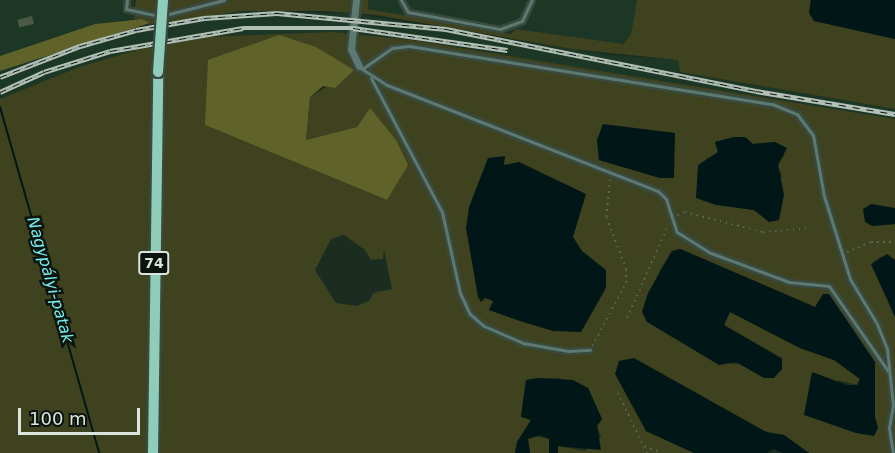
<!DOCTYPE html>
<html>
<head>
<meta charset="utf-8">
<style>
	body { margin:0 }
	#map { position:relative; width:895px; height:453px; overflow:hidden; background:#1a2d20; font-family:"DejaVu Sans",sans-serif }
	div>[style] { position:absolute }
	.built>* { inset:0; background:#1d3726 }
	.green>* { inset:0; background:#3f421e }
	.forest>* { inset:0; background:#606329 }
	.water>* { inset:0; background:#001617 }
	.stream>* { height:2px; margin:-1px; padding:0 1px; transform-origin:1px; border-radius:1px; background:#001617 }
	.building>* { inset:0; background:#4d5945; transform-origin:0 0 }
	.path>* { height:1.5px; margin-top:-0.75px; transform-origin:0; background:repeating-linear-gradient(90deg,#57675c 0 1.5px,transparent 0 6px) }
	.roads { filter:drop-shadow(2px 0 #394a3e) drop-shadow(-2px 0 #394a3e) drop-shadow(0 2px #394a3e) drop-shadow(0 -2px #394a3e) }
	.lane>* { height:3px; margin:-1.5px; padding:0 1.5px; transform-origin:1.5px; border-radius:1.5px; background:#5d7971 }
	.street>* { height:7px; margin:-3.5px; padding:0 3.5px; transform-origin:3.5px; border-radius:3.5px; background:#5d7971 }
	.primary>* { height:10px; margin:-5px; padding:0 5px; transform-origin:5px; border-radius:5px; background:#8fccba }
	.rail>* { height:4.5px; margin-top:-2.25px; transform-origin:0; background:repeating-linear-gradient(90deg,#0a130d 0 7px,#b3c0b7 0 14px); box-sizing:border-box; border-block:2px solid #b3c0b7 }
	.bridges { filter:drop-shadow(2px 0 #394a3e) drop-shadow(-2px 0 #394a3e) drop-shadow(0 2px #394a3e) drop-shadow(0 -2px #394a3e) }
	.primary-bridge>* { height:10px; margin:-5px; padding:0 5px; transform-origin:5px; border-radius:5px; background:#8fccba }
	span { translate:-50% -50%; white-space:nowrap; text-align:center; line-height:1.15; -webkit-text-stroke:5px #0a130d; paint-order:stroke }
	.shield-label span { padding:2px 4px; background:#0a130d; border:2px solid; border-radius:4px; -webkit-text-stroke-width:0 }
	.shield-label { font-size:14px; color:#d9e4dc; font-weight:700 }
	.water-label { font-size:16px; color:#75f0ef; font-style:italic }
	.scale { position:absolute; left:18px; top:408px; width:122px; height:27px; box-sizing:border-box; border:3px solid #d9e4dc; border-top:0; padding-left:8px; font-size:18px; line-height:21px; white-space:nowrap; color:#d9e4dc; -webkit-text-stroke:4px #0a130d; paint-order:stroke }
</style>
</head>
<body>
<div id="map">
	<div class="built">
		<i style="clip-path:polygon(0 0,136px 0,134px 19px,95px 24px,0 56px)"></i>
		<i style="clip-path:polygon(368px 0,637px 0,631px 34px,625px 44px,516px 29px,511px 34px,367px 9px)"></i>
		<i style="clip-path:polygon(242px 11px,351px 13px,609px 55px,678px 60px,680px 72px,895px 109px,895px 119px,412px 40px,332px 32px,206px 37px,79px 67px,0 99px,0 71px,60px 49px,139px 27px)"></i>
	</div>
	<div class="green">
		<i style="clip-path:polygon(136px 0,368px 0,368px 9px,511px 34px,516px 29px,624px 44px,631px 34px,637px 0,811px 0,809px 13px,815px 21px,895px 39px,895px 109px,680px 72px,678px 60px,572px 49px,376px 15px,324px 11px,242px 11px,148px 25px,150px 23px,142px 19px,134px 19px)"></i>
		<i style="clip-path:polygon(evenodd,332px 32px,412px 40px,895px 119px,895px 208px,872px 226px,895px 224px,895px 260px,880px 257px,872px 264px,895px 317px,895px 453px,809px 453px,784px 435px,634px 404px,646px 431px,694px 453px,558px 453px,558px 446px,585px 451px,601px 437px,597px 426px,602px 419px,588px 388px,559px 378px,526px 380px,521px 416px,531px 420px,517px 442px,515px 453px,0 453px,0 99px,79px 67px,137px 50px,206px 37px,332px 32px,353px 70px,310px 97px,306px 140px,357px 127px,370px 109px,387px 200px,205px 125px,353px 70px,332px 32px,734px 137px,745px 137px,753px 144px,775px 142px,784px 155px,778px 165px,782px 176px,765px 216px,754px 210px,739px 208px,706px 158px,713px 158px,718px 151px,715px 142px,734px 137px,332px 32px,597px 140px,660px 178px,600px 160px,597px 140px,332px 32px,344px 235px,365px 250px,371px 260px,383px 259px,384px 250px,392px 289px,373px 293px,369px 301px,357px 306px,336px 303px,315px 270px,331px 239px,344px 235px,332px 32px,681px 249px,815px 307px,875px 362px,874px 417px,878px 428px,837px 380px,857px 385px,860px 379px,834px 360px,800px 348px,730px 312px,724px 325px,782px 358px,782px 369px,764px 378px,747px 365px,727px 363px,642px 312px,660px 270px,672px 251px,681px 249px)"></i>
		<i style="clip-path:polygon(532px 435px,549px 439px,549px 453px,530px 453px,528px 439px)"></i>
	</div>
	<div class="forest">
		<i style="clip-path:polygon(142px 19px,150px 23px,0 71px,0 56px,95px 24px)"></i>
		<i style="clip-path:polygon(279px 35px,316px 47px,354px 70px,335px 88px,323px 86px,310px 97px,306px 140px,357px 127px,370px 108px,396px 140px,408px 165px,387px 200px,205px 125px,208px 60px)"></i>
	</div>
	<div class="water">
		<i style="clip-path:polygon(811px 0,895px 0,895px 39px,814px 21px,809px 13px)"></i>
		<i style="clip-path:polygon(603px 124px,675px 133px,674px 178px,660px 178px,599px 160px,597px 140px)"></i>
		<i style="clip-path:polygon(734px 137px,745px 137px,753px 144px,775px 142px,787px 148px,778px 165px,784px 195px,779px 220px,769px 222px,754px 210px,716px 205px,696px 198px,698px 165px,718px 152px,715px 142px)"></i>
		<i style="clip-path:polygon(505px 156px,504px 165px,519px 162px,586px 194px,573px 237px,582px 251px,606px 270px,606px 288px,581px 332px,553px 331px,520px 321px,489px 310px,493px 301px,485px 298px,481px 302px,478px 297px,466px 228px,469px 207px,488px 158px)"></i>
		<i style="clip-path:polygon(871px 204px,895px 208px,895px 224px,872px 226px,865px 222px,863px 209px)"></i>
		<i style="clip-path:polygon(680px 249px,815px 307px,823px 294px,829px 294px,875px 362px,875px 417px,878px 428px,874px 436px,856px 433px,804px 415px,812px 372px,847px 385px,857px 385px,860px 379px,834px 360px,800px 348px,730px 312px,724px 325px,782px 359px,782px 369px,774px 378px,764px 378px,736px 362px,719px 365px,647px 322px,642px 312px,648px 293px,672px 251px)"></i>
		<i style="clip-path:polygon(887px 254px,895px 260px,895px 317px,871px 264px)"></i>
		<i style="clip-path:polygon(634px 358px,768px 433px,784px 435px,809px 453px,783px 453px,773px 449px,767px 453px,694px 453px,646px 431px,615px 374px,619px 361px)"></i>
		<i style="clip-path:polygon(537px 378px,573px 380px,588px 388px,602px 419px,597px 426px,601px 450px,558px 446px,558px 453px,549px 453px,549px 439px,541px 435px,528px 439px,530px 453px,515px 453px,517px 442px,531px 420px,521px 417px,526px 380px)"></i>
	</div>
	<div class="stream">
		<i style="left:0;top:107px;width:360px;rotate:74deg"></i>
	</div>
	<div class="building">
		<i style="left:32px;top:16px;width:8px;height:15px;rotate:76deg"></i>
	</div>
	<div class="path">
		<i style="left:677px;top:215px;width:9px;rotate:-21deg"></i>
		<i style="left:685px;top:212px;width:81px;rotate:14.4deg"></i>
		<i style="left:763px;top:232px;width:47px;rotate:-4.9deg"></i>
		<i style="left:847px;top:252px;width:26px;rotate:-23deg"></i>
		<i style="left:871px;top:242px;width:24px"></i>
		<i style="left:627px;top:318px;width:102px;rotate:-66.2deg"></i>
		<i style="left:592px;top:346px;width:72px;rotate:-61.6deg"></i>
		<i style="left:626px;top:283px;width:13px;rotate:-90deg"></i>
		<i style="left:626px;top:270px;width:57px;rotate:-110.7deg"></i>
		<i style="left:606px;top:217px;width:39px;rotate:-84deg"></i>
		<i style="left:618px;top:393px;width:67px;rotate:64.2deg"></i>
		<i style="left:645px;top:446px;width:18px;rotate:22deg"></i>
	</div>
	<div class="roads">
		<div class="lane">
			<i style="left:127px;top:0;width:9px;rotate:96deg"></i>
			<i style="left:126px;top:9px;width:33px;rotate:12deg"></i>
			<i style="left:401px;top:0;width:14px;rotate:60deg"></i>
			<i style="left:408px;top:12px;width:94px;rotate:10.5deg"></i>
			<i style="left:500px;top:29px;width:23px;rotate:-20deg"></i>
			<i style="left:522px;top:21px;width:23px;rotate:-65deg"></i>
			<i style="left:165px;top:15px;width:61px;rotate:-14.3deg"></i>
			<i style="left:362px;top:69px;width:37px;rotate:-35deg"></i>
			<i style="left:392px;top:48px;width:17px;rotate:-7deg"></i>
			<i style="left:409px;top:46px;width:368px;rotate:9.1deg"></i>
			<i style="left:772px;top:104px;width:27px;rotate:22deg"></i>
			<i style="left:797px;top:114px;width:26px;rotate:53deg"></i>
			<i style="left:813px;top:135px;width:62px;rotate:79.8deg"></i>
			<i style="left:824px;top:196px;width:87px;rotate:72.6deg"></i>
			<i style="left:850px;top:279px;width:52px;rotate:59deg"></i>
			<i style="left:877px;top:324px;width:27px;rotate:68deg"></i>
			<i style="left:887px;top:349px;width:56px;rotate:83.9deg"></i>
			<i style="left:893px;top:405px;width:23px;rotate:100deg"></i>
			<i style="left:889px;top:428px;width:25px;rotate:81deg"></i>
			<i style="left:362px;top:69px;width:30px;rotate:33deg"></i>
			<i style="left:387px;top:85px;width:291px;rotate:21.4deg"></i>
			<i style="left:658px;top:191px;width:11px;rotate:45deg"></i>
			<i style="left:666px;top:199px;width:35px;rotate:72deg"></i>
			<i style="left:677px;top:232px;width:40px;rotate:32deg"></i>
			<i style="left:711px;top:253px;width:83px;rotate:20.4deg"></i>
			<i style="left:789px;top:282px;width:40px;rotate:5.7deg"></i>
			<i style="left:829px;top:286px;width:103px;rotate:55.2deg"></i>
			<i style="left:371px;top:78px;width:152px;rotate:62.1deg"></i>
			<i style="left:442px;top:212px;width:83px;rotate:77.5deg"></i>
			<i style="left:460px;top:293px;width:23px;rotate:65deg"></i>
			<i style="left:470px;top:314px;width:18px;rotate:41deg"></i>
			<i style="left:484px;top:326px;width:43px;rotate:23.6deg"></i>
			<i style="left:523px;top:343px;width:46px;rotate:10.1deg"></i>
			<i style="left:568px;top:351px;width:22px;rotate:-3deg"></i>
		</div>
		<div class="street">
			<i style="left:356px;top:0;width:49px;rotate:95.8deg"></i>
			<i style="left:351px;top:49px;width:19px;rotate:65deg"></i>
		</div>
		<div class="primary">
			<i style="left:153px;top:453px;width:381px;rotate:-89.2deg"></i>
		</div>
	</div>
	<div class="rail">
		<i style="left:0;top:77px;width:86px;rotate:-21.2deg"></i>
		<i style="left:80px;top:46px;width:58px;rotate:-15.9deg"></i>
		<i style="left:136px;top:30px;width:69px;rotate:-10deg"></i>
		<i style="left:204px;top:18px;width:73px;rotate:-3.9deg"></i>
		<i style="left:277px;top:13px;width:170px;rotate:5.4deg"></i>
		<i style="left:446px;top:29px;width:316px;rotate:11.3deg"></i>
		<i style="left:756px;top:91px;width:141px;rotate:9.4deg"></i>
		<i style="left:0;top:92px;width:48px;rotate:-24.4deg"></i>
		<i style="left:44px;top:72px;width:69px;rotate:-17.7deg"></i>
		<i style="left:110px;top:51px;width:135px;rotate:-9.8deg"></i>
		<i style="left:243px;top:28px;width:110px"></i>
		<i style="left:353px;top:28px;width:156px;rotate:8.1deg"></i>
	</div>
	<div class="bridges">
		<div class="primary-bridge">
			<i style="left:158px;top:72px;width:72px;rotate:-86deg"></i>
		</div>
	</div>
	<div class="shield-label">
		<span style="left:154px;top:263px">74</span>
	</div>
	<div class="water-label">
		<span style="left:50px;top:280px;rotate:74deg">Nagypályi-patak</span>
	</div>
	<div class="scale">100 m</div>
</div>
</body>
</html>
